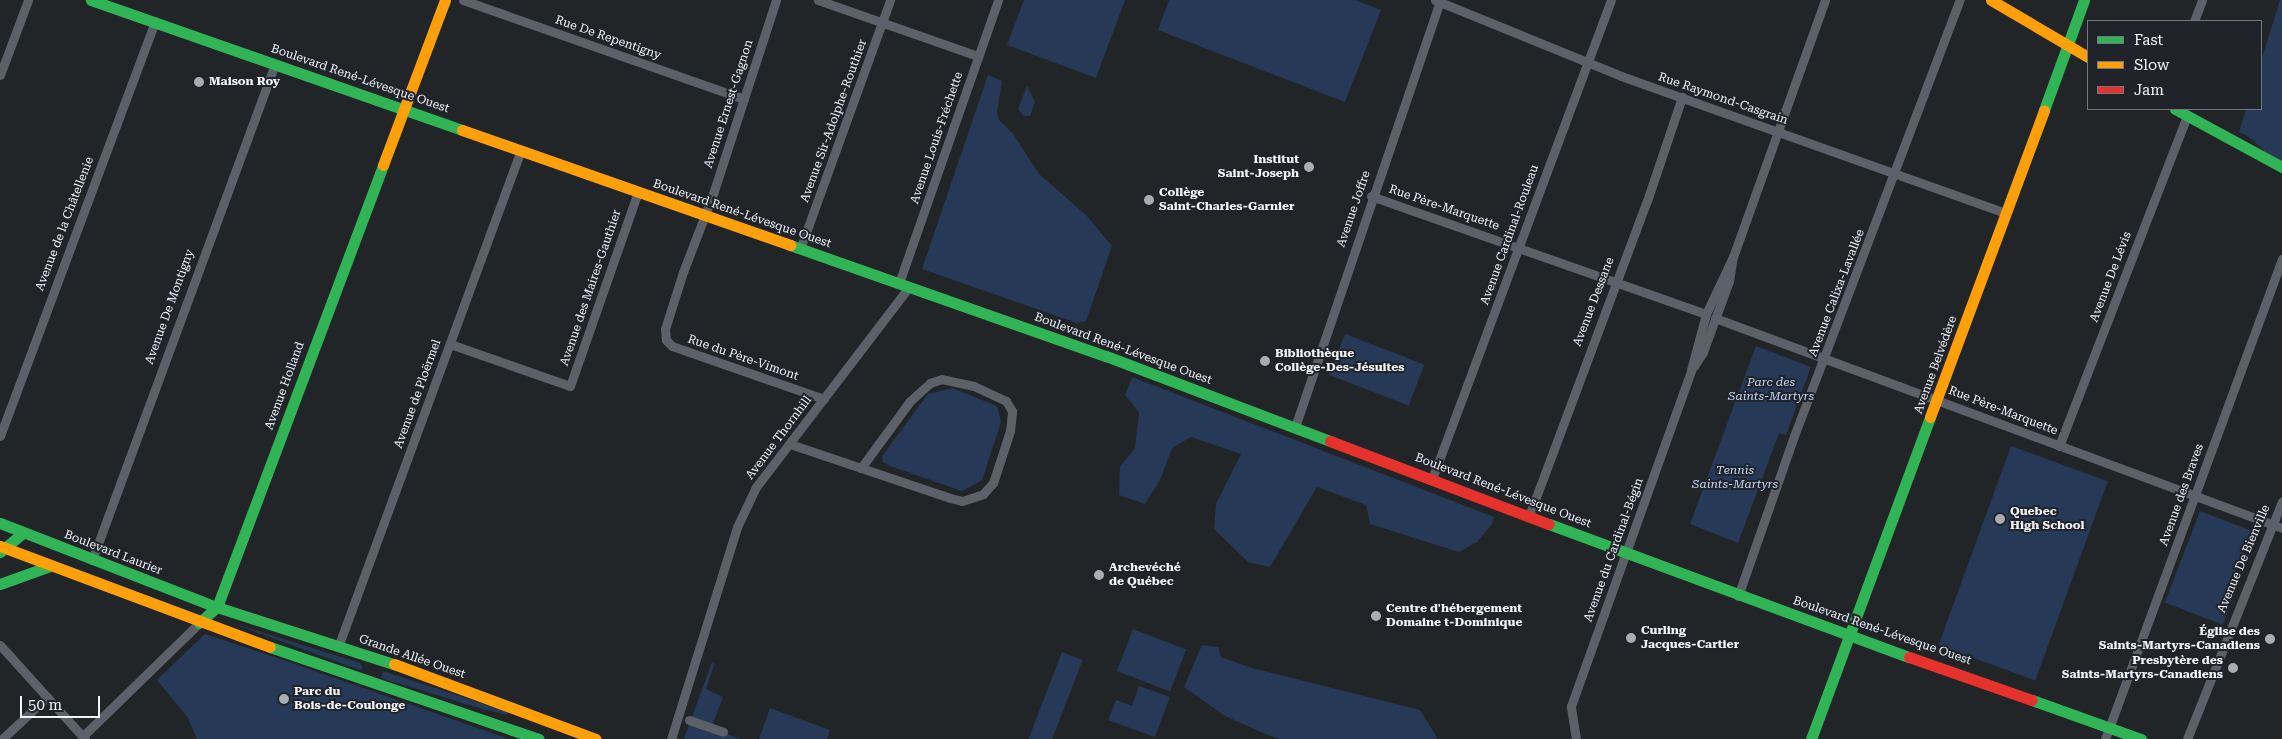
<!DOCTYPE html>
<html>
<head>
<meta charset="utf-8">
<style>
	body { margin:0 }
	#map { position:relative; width:2282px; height:739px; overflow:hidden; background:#222528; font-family:"Roboto Serif",serif }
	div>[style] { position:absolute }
	.green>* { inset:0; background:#263957; transform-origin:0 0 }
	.street>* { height:9px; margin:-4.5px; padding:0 4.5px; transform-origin:4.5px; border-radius:4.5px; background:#5c6169 }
	.fast>* { height:11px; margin:-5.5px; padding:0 5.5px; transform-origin:5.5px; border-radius:5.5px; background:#30b455 }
	.slow>* { height:11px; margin:-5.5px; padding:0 5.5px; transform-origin:5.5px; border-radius:5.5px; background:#ff9f0a }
	.jam>* { height:11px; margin:-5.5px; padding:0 5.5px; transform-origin:5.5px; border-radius:5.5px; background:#e5322d }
	.dots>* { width:14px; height:14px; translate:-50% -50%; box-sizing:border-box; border:2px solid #20242a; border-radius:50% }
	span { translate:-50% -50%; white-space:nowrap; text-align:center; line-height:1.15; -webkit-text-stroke:4px #20242a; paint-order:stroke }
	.street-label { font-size:12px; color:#f1f4f9 }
	.poi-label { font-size:12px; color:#f1f4f9; font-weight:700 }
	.left { translate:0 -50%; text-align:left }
	.right { translate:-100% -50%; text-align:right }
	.park-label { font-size:12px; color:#c2d7f8; font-style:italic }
	.legend { position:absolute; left:2087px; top:20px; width:175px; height:90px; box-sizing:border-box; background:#20242a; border:1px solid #74777d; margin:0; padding:6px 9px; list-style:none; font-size:15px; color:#f1f4f9 }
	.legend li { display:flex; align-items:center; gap:10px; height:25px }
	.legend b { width:25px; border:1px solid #74777d }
	.scale { position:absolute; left:20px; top:696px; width:80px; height:22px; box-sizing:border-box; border:2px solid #f1f4f9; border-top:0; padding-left:6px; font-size:15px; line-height:18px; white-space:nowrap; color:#f1f4f9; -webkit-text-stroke:4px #20242a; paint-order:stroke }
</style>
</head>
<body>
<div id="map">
	<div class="green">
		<i style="clip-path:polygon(1024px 0,1125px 0,1096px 78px,1007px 45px)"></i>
		<i style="clip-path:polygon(1169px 0,1355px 0,1381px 10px,1345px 102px,1158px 30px)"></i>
		<i style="clip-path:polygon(2280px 0,2282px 0,2282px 167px,2248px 136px,2239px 132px,2246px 109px,2261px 109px,2261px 61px)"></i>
		<i style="clip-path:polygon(988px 75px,1002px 81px,997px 112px,999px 120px,1013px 134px,1039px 174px,1086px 215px,1112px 246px,1086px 321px,1077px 323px,922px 269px)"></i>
		<i style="clip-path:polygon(1027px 86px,1035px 102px,1030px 116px,1024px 116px,1018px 109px)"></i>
		<i style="left:1345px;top:334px;width:85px;height:44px;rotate:21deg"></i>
		<i style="clip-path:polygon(1756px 346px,1811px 367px,1786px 435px,1779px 433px,1738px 543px,1690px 524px)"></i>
		<i style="clip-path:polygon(1132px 377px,1494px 517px,1492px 524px,1477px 542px,1459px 552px,1370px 524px,1366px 505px,1317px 487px,1270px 567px,1248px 562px,1214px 529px,1216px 504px,1241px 454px,1191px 437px,1172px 448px,1160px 480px,1145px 504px,1119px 495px,1120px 467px,1135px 448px,1139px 412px,1125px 395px)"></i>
		<i style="clip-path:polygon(952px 388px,997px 406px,1001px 422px,982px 480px,962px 491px,890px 466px,883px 462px,882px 456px,928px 394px)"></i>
		<i style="left:2011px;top:446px;width:103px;height:212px;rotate:20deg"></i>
		<i style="left:2200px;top:511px;width:62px;height:98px;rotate:21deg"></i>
		<i style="clip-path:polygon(229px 622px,360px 663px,363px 668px,360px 670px)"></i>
		<i style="left:1133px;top:629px;width:57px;height:45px;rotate:21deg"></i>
		<i style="clip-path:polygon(205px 634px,289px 662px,509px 739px,197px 739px,188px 718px,157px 680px)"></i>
		<i style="clip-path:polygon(1202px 645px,1218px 647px,1221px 657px,1252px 668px,1420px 710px,1438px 739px,1280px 739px,1270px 736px,1225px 716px,1184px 687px)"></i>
		<i style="left:1062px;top:652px;width:22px;height:93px;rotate:21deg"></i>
		<i style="clip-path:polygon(712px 662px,715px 663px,706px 689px,723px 697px,711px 729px,741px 739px,684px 739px)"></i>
		<i style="clip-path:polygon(383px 671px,508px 712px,507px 715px,479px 708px,381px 678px)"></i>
		<i style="clip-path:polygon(1139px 686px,1170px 697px,1155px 737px,1108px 720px,1116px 700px,1132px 706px)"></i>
		<i style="clip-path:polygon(770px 708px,830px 730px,827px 739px,759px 739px)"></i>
	</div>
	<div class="street">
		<i style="left:463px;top:0;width:298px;rotate:19.4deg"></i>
		<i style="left:776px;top:0;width:204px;rotate:108deg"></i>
		<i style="left:713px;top:194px;width:84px;rotate:111deg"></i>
		<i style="left:683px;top:272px;width:60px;rotate:107.5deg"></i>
		<i style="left:665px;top:329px;width:11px;rotate:85deg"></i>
		<i style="left:666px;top:340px;width:8px;rotate:45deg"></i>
		<i style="left:672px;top:346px;width:161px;rotate:19.2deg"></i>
		<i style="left:818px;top:0;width:170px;rotate:19.3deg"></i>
		<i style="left:1435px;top:0;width:201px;rotate:22.2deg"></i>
		<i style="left:1621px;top:76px;width:409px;rotate:19.6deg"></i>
		<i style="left:2194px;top:21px;width:22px;rotate:-69deg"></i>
		<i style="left:0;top:75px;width:80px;rotate:-69.5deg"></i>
		<i style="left:1371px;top:196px;width:355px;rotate:19.4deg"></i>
		<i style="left:800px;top:249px;width:265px;rotate:-70.1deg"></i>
		<i style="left:899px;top:283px;width:300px;rotate:-70.7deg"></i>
		<i style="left:1715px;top:318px;width:605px;rotate:20.32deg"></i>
		<i style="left:450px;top:344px;width:127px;rotate:19.3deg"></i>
		<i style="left:570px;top:386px;width:206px;rotate:-70.7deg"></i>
		<i style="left:1694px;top:366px;width:17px;rotate:-57deg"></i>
		<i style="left:1703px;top:352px;width:76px;rotate:-69.9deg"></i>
		<i style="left:1729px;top:281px;width:24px;rotate:-81deg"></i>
		<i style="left:1733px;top:257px;width:273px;rotate:-70.3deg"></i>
		<i style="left:1295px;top:427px;width:451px;rotate:-71.2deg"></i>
		<i style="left:0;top:436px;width:443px;rotate:-69.5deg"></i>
		<i style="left:790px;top:444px;width:169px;rotate:18.6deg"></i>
		<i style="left:950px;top:498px;width:12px;rotate:14deg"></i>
		<i style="left:962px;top:501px;width:22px;rotate:-18deg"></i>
		<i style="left:983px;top:494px;width:15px;rotate:-48deg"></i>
		<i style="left:993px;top:483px;width:55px;rotate:-71.9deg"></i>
		<i style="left:1010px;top:431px;width:20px;rotate:-84deg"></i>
		<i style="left:1012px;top:411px;width:12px;rotate:-121deg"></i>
		<i style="left:1006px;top:401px;width:35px;rotate:-155deg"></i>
		<i style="left:974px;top:386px;width:33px;rotate:-168deg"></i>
		<i style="left:942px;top:379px;width:13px;rotate:162deg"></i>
		<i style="left:930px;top:383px;width:27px;rotate:138deg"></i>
		<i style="left:910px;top:401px;width:83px;rotate:126.2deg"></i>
		<i style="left:2059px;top:446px;width:354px;rotate:-68.8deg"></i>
		<i style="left:1432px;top:479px;width:511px;rotate:-69.51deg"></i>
		<i style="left:1529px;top:516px;width:336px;rotate:-69.5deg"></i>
		<i style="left:1647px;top:201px;width:110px;rotate:-71.4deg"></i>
		<i style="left:92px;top:560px;width:529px;rotate:-69.75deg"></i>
		<i style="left:1738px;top:596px;width:170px;rotate:-70.7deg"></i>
		<i style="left:1794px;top:436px;width:467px;rotate:-69.2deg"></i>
		<i style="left:0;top:645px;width:127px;rotate:47.9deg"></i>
		<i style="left:338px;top:647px;width:530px;rotate:-69.79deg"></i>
		<i style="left:689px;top:720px;width:36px;rotate:19deg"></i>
		<i style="left:83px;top:736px;width:162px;rotate:-44.2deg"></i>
		<i style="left:2px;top:739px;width:62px;rotate:-43deg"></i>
		<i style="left:671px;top:739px;width:222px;rotate:-72.7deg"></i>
		<i style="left:737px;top:527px;width:44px;rotate:-64.6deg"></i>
		<i style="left:756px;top:487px;width:252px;rotate:-52.6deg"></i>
		<i style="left:1576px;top:739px;width:33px;rotate:-99deg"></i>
		<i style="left:1571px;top:706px;width:357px;rotate:-70.3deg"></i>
		<i style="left:1691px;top:370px;width:58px;rotate:-75deg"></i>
		<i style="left:1706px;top:314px;width:63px;rotate:-64.7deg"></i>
		<i style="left:2105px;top:739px;width:512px;rotate:-69.76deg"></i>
		<i style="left:2187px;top:739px;width:256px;rotate:-68.2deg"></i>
	</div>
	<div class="fast">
		<i style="left:91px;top:0;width:393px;rotate:19.3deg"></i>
		<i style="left:2175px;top:109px;width:122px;rotate:28.5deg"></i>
		<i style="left:2044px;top:110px;width:117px;rotate:-70deg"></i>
		<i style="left:790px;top:245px;width:335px;rotate:19.4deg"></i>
		<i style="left:1106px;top:356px;width:240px;rotate:20.8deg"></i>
		<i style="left:0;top:523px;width:233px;rotate:21.2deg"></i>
		<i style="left:217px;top:607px;width:186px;rotate:17.9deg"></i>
		<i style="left:1549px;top:524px;width:384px;rotate:20.3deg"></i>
		<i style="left:0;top:552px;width:30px;rotate:-40deg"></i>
		<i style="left:0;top:584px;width:53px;rotate:-19.8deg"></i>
		<i style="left:199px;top:623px;width:24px;rotate:-42deg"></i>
		<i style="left:217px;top:607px;width:472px;rotate:-69.4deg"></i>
		<i style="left:270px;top:647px;width:284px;rotate:18.9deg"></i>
		<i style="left:2032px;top:700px;width:116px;rotate:19.7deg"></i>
		<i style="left:1811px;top:739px;width:343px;rotate:-69.7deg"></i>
	</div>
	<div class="slow">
		<i style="left:1991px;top:0;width:113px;rotate:30.4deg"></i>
		<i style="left:462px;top:130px;width:348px;rotate:19.3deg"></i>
		<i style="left:383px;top:165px;width:176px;rotate:-69.4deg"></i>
		<i style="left:1930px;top:417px;width:327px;rotate:-69.6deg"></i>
		<i style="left:0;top:546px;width:288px;rotate:20.5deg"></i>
		<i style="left:394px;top:664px;width:215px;rotate:20.4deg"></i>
	</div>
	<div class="jam">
		<i style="left:1330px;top:441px;width:234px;rotate:20.8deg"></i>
		<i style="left:1909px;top:657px;width:130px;rotate:19.3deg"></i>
	</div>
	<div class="dots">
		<i style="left:199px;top:82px;background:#a9acb0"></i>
		<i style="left:1309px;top:167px;background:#a9acb0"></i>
		<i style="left:1149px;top:200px;background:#a9acb0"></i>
		<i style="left:1265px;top:361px;background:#a9acb0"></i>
		<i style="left:2000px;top:519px;background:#a9acb0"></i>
		<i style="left:1099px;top:575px;background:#a9acb0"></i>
		<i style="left:1376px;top:616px;background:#a9acb0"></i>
		<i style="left:1631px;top:638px;background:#a9acb0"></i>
		<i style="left:2270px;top:639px;background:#a9acb0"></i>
		<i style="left:2233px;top:668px;background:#a9acb0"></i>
		<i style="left:284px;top:699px;background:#a9acb0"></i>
	</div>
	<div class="street-label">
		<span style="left:608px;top:38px;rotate:19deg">Rue De Repentigny</span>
		<span style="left:360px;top:79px;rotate:19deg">Boulevard René-Lévesque Ouest</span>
		<span style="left:1723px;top:99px;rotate:19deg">Rue Raymond-Casgrain</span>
		<span style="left:729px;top:104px;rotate:-72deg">Avenue Ernest-Gagnon</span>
		<span style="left:834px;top:121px;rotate:-70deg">Avenue Sir-Adolphe-Routhier</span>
		<span style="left:937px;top:138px;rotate:-71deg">Avenue Louis-Fréchette</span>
		<span style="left:1444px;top:208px;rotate:19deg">Rue Père-Marquette</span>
		<span style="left:1354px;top:209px;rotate:-71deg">Avenue Joffre</span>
		<span style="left:742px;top:214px;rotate:19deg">Boulevard René-Lévesque Ouest</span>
		<span style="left:65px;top:224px;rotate:-69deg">Avenue de la Châtellenie</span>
		<span style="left:1510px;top:235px;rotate:-70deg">Avenue Cardinal-Rouleau</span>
		<span style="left:2111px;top:277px;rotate:-69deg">Avenue De Lévis</span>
		<span style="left:591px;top:288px;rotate:-71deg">Avenue des Maires-Gauthier</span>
		<span style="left:1837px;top:293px;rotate:-69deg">Avenue Calixa-Lavallée</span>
		<span style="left:1594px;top:302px;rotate:-69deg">Avenue Dessane</span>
		<span style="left:170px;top:307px;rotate:-70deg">Avenue De Montigny</span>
		<span style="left:1123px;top:349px;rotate:20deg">Boulevard René-Lévesque Ouest</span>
		<span style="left:743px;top:358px;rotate:19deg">Rue du Père-Vimont</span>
		<span style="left:1936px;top:365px;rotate:-70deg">Avenue Belvédère</span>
		<span style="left:285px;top:386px;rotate:-70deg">Avenue Holland</span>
		<span style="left:418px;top:394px;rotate:-70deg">Avenue de Ploërmel</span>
		<span style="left:2003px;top:411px;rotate:21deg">Rue Père-Marquette</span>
		<span style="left:779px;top:438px;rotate:-53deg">Avenue Thornhill</span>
		<span style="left:1503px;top:491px;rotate:21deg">Boulevard René-Lévesque Ouest</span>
		<span style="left:2182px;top:495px;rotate:-70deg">Avenue des Braves</span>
		<span style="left:1614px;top:550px;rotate:-70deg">Avenue du Cardinal-Bégin</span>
		<span style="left:113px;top:553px;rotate:21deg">Boulevard Laurier</span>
		<span style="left:2244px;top:559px;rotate:-67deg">Avenue De Bienville</span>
		<span style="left:1882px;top:631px;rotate:19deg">Boulevard René-Lévesque Ouest</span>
		<span style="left:412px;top:657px;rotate:19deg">Grande Allée Ouest</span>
	</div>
	<div class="poi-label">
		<span class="left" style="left:209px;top:82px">Maison Roy</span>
		<span class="right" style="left:1299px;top:167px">Institut<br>Saint-Joseph</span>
		<span class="left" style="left:1159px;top:200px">Collège<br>Saint-Charles-Garnier</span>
		<span class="left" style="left:1275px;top:361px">Bibliothèque<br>Collège-Des-Jésuites</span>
		<span class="left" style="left:2010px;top:519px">Quebec<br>High School</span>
		<span class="left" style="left:1109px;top:575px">Archevéché<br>de Québec</span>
		<span class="left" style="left:1386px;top:616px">Centre d'hébergement<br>Domaine t-Dominique</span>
		<span class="left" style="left:1641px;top:638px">Curling<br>Jacques-Cartier</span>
		<span class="right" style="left:2260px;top:639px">Église des<br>Saints-Martyrs-Canadiens</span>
		<span class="right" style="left:2223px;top:668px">Presbytère des<br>Saints-Martyrs-Canadiens</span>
		<span class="left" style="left:294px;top:699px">Parc du<br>Bois-de-Coulonge</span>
	</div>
	<div class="park-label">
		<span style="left:1771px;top:390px">Parc des<br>Saints-Martyrs</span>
		<span style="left:1735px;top:478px">Tennis<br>Saints-Martyrs</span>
	</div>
	<ul class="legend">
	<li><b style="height:6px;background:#30b455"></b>Fast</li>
	<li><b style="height:6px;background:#ff9f0a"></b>Slow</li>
	<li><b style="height:6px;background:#e5322d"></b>Jam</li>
	</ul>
	<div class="scale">50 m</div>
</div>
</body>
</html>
